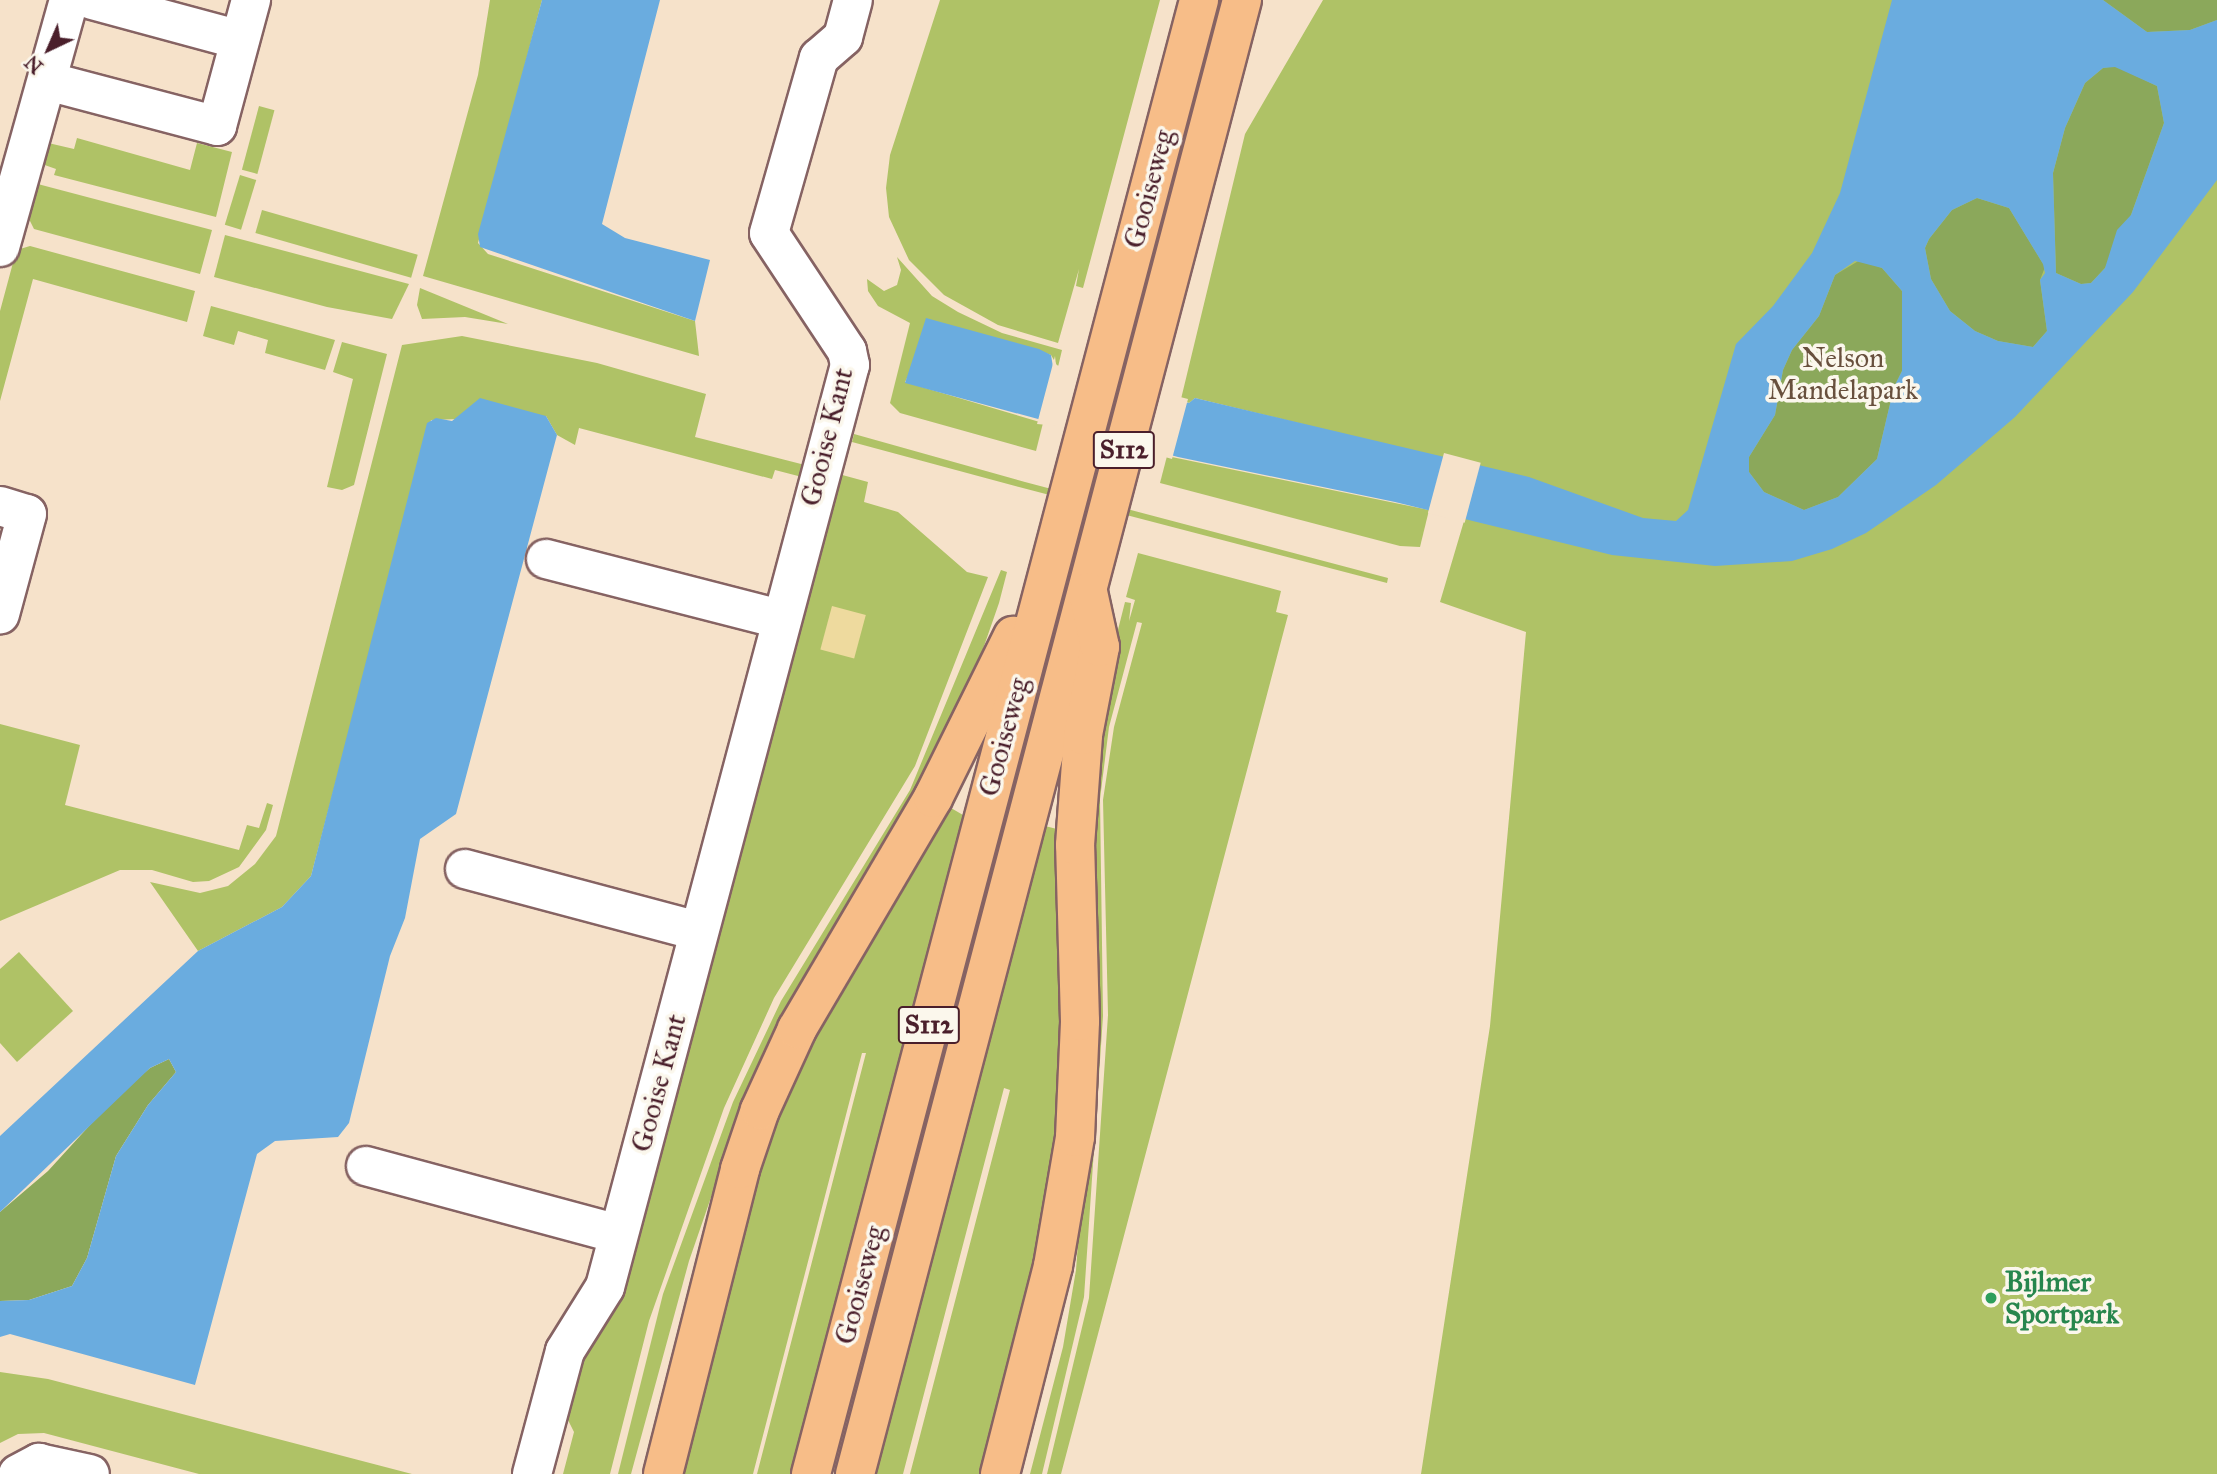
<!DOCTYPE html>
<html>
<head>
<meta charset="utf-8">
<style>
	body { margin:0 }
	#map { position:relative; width:2217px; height:1474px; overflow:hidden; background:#f6e2ca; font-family:"IM FELL Great Primer",serif }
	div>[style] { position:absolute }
	.green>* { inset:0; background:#afc266; transform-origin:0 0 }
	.forest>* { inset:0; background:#8ba85b }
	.sand>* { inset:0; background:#eeda9e; transform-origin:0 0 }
	.water>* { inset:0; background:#6aacdf }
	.pier>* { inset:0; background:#f6e2ca; transform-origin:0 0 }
	.roads { filter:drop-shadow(2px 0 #866363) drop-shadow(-2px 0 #866363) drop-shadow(0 2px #866363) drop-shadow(0 -2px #866363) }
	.minor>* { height:38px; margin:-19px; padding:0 19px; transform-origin:19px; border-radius:19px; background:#fff }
	.highway>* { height:38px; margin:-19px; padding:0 19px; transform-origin:19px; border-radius:19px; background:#f7bd88 }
	.dots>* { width:19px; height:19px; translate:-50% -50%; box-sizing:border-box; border:4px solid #fbf7ec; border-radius:50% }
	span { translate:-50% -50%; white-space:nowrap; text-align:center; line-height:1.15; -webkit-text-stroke:7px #fbf7ec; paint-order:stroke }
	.shield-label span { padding:2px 5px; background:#fbf7ec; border:2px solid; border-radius:5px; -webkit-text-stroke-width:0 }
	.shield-label { font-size:26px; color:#4a1f2b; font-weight:700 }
	.street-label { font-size:28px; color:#4a1f2b }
	.park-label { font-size:28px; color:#68503d }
	.leisure-label { font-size:28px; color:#27864d; font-weight:700 }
	.left { translate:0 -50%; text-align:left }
	.north { position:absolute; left:14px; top:14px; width:70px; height:70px; -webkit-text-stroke:5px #fbf7ec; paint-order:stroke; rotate:224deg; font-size:19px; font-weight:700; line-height:28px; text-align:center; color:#4a1f2b }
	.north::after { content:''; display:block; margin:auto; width:24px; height:32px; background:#4a1f2b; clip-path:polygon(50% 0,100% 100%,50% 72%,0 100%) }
</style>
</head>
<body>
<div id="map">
	<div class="green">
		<i style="clip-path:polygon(490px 0,542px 0,478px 243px,488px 254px,695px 321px,699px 356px,423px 276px,478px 75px)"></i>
		<i style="clip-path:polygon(940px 0,1160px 0,1083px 288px,1076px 286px,1079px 269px,1058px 343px,998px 325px,944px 295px,909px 260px,889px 217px,886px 188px,890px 155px)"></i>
		<i style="clip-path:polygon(1323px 0,2217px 0,2217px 1474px,1421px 1474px,1490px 1026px,1526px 632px,1440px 602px,1480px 467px,1195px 398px,1189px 403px,1181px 399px,1245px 134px)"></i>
		<i style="left:259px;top:106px;width:16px;height:66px;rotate:15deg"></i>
		<i style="clip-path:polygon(77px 138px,190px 170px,197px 143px,232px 152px,216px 217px,54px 175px,56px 169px,39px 163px,44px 142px,74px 149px)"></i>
		<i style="left:240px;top:175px;width:17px;height:52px;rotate:17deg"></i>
		<i style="clip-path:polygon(34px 183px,212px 230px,200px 274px,34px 229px,27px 215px)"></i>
		<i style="left:262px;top:210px;width:162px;height:24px;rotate:16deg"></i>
		<i style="clip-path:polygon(225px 235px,409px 284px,392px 319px,327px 307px,214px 277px)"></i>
		<i style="clip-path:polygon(30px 246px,195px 291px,187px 322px,33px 279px,0 401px,0 311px,14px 259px,20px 249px)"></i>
		<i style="clip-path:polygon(897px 257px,932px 296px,958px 312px,1002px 333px,1062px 350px,1058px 367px,1051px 355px,1021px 345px,908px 376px,905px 382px,1043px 423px,1036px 451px,900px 413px,890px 403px,910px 323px,878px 306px,868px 291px,867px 279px,884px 291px,897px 285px,901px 270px)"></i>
		<i style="clip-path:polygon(420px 288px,508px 324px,465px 317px,422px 319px,417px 305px)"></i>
		<i style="clip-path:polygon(211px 306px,335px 340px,325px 370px,265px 353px,268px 340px,238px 331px,234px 345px,203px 336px)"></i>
		<i style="clip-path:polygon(462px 336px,597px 363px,706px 394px,695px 437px,805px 465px,802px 477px,775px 470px,772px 479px,579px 428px,575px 445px,557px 435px,546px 416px,431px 420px,311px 876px,282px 907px,198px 951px,150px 882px,200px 893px,228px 886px,255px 864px,276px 836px,402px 345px)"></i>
		<i style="clip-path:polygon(342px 342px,387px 354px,354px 485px,342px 490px,327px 487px,353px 379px,333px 372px)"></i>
		<i style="clip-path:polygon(854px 434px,1025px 482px,1388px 578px,1387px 583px,1019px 487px,852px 442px)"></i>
		<i style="clip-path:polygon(1167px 456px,1429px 510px,1420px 547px,1400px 546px,1160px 483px)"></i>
		<i style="clip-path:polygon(835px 473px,868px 482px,864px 502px,898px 512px,967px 572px,988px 577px,915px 766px,774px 998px,724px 1108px,649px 1321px,610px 1474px,563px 1474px,574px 1432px,567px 1418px,580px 1361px,619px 1301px)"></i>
		<i style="clip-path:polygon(1138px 553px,1281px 591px,1276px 612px,1288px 615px,1061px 1474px,1047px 1474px,1089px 1298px,1108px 1015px,1103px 800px,1114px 727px,1142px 623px,1137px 622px,1109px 727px,1100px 799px,1103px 1016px,1084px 1297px,1042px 1474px,1030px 1474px,1063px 1347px,1076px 1270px,1087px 1123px,1087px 838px,1099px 705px,1125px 602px,1131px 603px,1129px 621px,1135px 600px,1126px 597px)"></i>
		<i style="clip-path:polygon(1001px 570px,1007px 572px,999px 603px,968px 692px,726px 1154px,689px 1261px,631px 1474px,618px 1474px,663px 1294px,733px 1102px,781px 1001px,910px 790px)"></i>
		<i style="clip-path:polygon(0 724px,80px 745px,65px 805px,239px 850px,247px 825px,259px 828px,267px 803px,273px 805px,266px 830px,239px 867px,209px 881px,193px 882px,152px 870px,120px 870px,0 921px)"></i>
		<i style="clip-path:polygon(951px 808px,963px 815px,790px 1474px,757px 1474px,866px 1053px,862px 1053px,753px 1474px,675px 1474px,737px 1237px,792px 1073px,914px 855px)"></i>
		<i style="clip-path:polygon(1045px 826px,1057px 829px,1064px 1124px,1040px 1270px,988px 1474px,910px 1474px,1010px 1090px,1004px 1088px,903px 1474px,876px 1474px)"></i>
		<i style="clip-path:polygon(19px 952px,73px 1011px,17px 1062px,0 1043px,0 969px)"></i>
		<i style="clip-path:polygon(0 1372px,48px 1379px,412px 1474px,199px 1474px,44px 1433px,18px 1434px,0 1443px)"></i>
	</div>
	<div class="forest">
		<i style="clip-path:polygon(2103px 0,2217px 0,2217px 20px,2190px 30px,2147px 32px)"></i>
		<i style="clip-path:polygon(2115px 66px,2157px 86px,2164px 123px,2131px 215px,2105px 268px,2091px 283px,2081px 284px,2056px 273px,2053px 173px,2065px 128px,2085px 83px,2103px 68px)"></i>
		<i style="clip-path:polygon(1977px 198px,2009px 208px,2045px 267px,2040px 280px,2047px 331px,2033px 347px,1998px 341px,1975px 331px,1950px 311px,1931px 279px,1925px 248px,1929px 239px,1952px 210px)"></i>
		<i style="clip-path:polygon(1860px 260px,1882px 268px,1902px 291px,1902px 371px,1894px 387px,1877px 459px,1838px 497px,1804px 510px,1764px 492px,1749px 472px,1749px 457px,1775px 415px,1783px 370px,1792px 350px,1819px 316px,1835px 275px)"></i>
		<i style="clip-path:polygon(169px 1059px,176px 1072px,148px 1105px,116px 1156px,87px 1258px,72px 1286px,29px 1300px,0 1301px,0 1212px,48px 1171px,111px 1102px,150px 1068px)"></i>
	</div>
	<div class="sand">
		<i style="left:832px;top:606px;width:35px;height:45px;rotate:15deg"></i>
	</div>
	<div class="water">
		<i style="clip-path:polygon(542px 0,660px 0,602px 224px,625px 238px,710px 260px,695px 321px,480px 247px,478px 234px)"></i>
		<i style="clip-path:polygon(evenodd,1892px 0,2103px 0,2147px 32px,2190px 30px,2217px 20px,2217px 180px,2133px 292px,2015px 417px,1936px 485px,1866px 533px,1832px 549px,1792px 561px,1715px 566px,1612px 555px,1395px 502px,1178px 457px,905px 383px,926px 318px,1039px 349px,1051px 355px,1053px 367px,1189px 403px,1195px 398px,1529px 477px,1643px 518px,1676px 521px,1688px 510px,1736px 344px,1773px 306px,1812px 253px,1840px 193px,1892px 0,2115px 67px,2157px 86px,2164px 123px,2131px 215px,2117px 230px,2105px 268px,2091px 283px,2081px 284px,2056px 273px,2053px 173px,2065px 128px,2085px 83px,2103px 68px,2115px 67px,1892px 0,1977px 198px,2009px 208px,2043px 264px,2045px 273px,2040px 280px,2047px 331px,2033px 347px,1998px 341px,1975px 331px,1950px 311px,1931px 279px,1925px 248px,1929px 239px,1952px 210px,1977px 198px,1892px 0,1855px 261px,1882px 268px,1902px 291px,1902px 371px,1894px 387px,1877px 459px,1838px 497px,1804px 510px,1764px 492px,1749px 472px,1749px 457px,1775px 415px,1783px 370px,1792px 350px,1819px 316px,1835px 275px,1855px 261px)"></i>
		<i style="clip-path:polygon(480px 398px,546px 416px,557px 435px,456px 814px,420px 839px,405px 918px,390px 956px,349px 1123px,338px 1137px,275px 1141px,257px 1154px,195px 1385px,10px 1334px,0 1337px,0 1301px,29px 1300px,72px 1286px,87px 1258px,116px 1156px,148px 1105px,176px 1072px,169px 1059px,150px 1068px,0 1212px,0 1136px,198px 951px,282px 907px,311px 876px,427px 423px,436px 418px,452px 421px)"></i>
	</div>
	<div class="pier">
		<i style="clip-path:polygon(1055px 356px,1056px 365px,1188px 399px,1172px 459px,1058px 426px,1037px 424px)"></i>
		<i style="left:1444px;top:453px;width:38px;height:62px;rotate:15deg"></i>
	</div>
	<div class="roads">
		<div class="minor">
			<i style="left:92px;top:0;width:153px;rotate:15.1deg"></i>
			<i style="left:47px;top:81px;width:176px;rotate:14.8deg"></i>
			<i style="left:217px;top:126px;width:131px;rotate:-74.9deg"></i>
			<i style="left:0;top:247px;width:256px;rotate:-74.4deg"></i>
			<i style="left:0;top:506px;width:28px;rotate:17deg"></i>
			<i style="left:27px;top:514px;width:104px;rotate:105.1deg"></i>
			<i style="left:546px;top:559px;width:242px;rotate:14.4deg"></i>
			<i style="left:465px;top:869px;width:241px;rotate:14.9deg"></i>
			<i style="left:366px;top:1166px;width:261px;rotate:15.1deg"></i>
			<i style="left:18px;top:1474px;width:24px;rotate:-28deg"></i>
			<i style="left:39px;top:1463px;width:52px;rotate:12.2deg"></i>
			<i style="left:532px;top:1474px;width:127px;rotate:-75deg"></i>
			<i style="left:565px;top:1351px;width:75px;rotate:-58deg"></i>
			<i style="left:605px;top:1287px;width:954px;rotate:-75.12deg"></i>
			<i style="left:850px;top:365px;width:14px;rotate:-102deg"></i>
			<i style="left:847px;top:351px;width:141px;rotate:-123.5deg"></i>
			<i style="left:769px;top:233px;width:182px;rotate:-74.1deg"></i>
			<i style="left:819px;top:58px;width:32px;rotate:-41deg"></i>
			<i style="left:843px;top:37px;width:38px;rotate:-75deg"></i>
		</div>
		<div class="highway">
			<i style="left:663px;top:1474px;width:315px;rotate:-75.8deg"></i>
			<i style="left:740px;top:1169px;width:62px;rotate:-71.3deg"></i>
			<i style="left:760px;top:1110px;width:89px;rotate:-65.4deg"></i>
			<i style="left:797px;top:1029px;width:268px;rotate:-59.5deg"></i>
			<i style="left:933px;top:798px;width:181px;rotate:-63.7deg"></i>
			<i style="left:811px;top:1474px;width:1524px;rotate:-75.25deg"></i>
			<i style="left:855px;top:1474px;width:1524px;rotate:-75.29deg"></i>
			<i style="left:1000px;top:1474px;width:215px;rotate:-75.7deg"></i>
			<i style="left:1053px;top:1266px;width:131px;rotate:-80.3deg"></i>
			<i style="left:1075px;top:1137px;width:116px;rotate:-87.5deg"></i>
			<i style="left:1080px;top:1021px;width:176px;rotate:-91.6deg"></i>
			<i style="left:1075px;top:845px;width:110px;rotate:-85.8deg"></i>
			<i style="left:1083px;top:735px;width:90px;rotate:-79.1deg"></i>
			<i style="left:1100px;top:647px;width:56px;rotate:-102.3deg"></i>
		</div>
	</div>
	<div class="dots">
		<i style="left:1991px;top:1298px;background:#2e9e5b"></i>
	</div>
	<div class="shield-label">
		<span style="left:1124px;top:450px">S112</span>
		<span style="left:929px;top:1025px">S112</span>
	</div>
	<div class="street-label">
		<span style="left:1149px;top:189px;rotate:-75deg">Gooiseweg</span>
		<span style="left:827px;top:437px;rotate:-76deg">Gooise Kant</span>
		<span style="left:1004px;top:737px;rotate:-75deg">Gooiseweg</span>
		<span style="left:659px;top:1083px;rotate:-75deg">Gooise Kant</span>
		<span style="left:860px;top:1285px;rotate:-75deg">Gooiseweg</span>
	</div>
	<div class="park-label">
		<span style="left:1843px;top:374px">Nelson<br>Mandelapark</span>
	</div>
	<div class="leisure-label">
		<span class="left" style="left:2005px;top:1298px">Bijlmer<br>Sportpark</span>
	</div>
	<div class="north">N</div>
</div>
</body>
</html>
